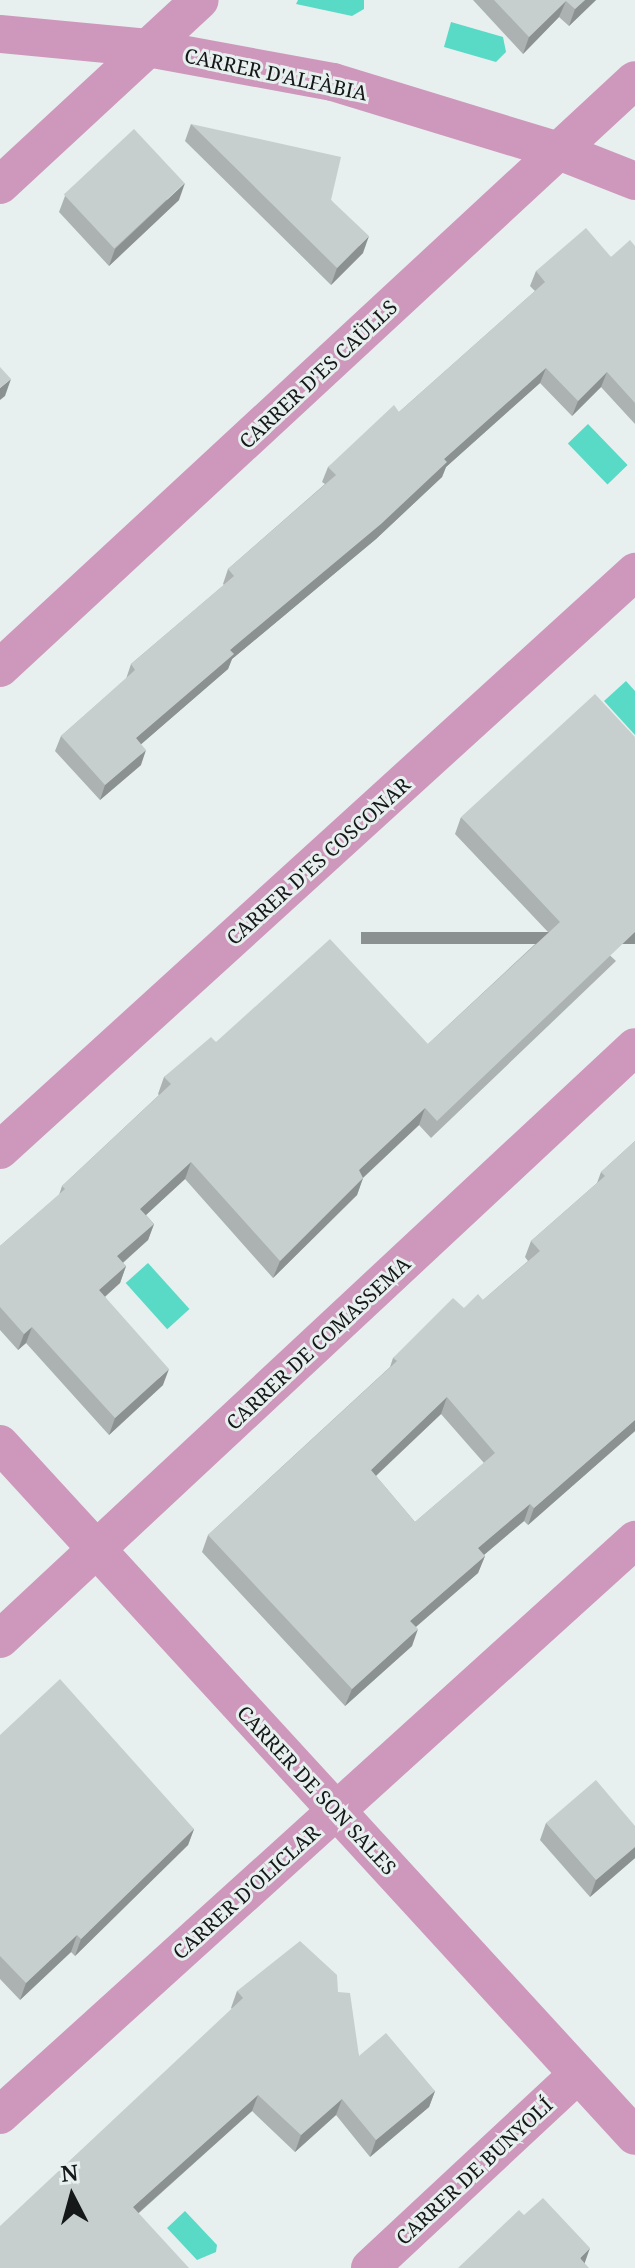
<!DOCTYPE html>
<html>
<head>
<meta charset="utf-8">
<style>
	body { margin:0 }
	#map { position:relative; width:635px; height:2268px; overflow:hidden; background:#e7f0ee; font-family:"Noto Serif",serif }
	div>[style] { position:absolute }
	.water>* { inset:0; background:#58dac6; transform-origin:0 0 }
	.street>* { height:38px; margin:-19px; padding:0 19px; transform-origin:19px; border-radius:19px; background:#ce98bc }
	.wall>* { inset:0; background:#abb2b1 }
	.shaded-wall>* { inset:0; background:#8b9190; transform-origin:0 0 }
	.building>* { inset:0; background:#c7cfce; transform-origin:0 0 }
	span { translate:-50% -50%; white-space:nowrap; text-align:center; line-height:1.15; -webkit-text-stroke:6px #e7f0ee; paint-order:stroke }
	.street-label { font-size:20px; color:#151818 }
	.north { position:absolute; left:32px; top:2156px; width:80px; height:80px; -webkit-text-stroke:6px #e7f0ee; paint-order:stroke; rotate:354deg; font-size:22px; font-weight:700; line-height:32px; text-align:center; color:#151818 }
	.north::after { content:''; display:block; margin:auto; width:28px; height:36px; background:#151818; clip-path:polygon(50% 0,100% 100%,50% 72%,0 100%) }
</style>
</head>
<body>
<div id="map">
	<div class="water">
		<i style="clip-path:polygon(298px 0,364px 0,364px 9px,352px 16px,296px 4px)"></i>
		<i style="clip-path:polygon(451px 22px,503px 37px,506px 52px,496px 62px,444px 47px)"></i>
		<i style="left:588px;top:424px;width:57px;height:28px;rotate:46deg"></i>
		<i style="clip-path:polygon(626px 681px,635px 691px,635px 735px,604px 701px)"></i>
		<i style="left:148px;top:1263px;width:62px;height:30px;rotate:48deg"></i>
		<i style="clip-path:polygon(185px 2211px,217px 2245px,216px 2252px,197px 2260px,167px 2228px)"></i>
	</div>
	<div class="street">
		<i style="left:0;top:34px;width:149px;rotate:5.4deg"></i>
		<i style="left:148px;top:48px;width:188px;rotate:10.4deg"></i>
		<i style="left:333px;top:82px;width:236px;rotate:17deg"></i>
		<i style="left:559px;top:151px;width:82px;rotate:21.5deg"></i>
		<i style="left:0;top:185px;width:272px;rotate:-42.8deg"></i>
		<i style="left:0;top:668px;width:865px;rotate:-42.8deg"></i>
		<i style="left:0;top:1150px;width:859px;rotate:-42.31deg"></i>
		<i style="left:0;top:1444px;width:939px;rotate:47.46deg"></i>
		<i style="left:0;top:1639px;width:868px;rotate:-42.99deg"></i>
		<i style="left:0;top:2115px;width:857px;rotate:-42.16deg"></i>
		<i style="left:370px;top:2268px;width:284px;rotate:-43deg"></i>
	</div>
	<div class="wall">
		<i style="clip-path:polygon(473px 0,596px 0,569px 26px,559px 17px,523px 54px)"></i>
		<i style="clip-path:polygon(191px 124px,331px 200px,363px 253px,331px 285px,185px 141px)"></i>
		<i style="clip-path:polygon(65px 196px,179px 200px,109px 266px,59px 212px)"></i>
		<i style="clip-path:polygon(635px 246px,635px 424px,601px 387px,572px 416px,540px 383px,446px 467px,442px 477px,376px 539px,232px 659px,228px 669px,141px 744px,141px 765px,100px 800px,55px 751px,61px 736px,126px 679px,131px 664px,224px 585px,223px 584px,228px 569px,325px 484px,322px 482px,328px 467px,399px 412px,535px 291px,530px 286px,536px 271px,611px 257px)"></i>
		<i style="clip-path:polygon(461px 817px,616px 961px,431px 1138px,419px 1125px,363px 1178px,357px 1195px,273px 1278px,185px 1179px,146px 1215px,154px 1224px,148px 1240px,123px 1263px,126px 1266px,120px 1283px,105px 1297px,163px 1385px,109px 1435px,26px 1343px,18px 1350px,0 1330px,0 1246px,59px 1195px,62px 1186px,159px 1095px,158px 1094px,164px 1077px,216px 1042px,428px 1044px,548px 932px,455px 834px)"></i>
		<i style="clip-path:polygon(evenodd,635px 1141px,635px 1431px,528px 1525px,524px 1521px,484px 1555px,485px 1556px,478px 1573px,416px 1627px,412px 1646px,345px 1706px,202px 1552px,208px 1535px,390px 1367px,393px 1358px,464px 1308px,483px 1300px,528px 1261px,525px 1257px,531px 1241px,597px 1183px,601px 1172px,635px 1141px,441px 1414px,484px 1463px,415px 1522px,376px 1476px,441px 1414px)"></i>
		<i style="clip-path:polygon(0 1735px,194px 1829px,188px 1845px,75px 1956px,71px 1952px,20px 2000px,0 1979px)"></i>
		<i style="clip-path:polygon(546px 1823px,635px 1826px,635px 1858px,590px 1897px,540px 1840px)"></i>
		<i style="clip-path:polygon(237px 1991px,338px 1992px,359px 2056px,435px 2091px,429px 2107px,370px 2157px,336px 2115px,295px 2152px,252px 2111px,139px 2213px,0 2268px,232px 2009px,231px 2008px)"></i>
	</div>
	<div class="shaded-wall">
		<i style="clip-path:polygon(585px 0,596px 0,569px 26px,575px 9px)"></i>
		<i style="clip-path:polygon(566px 1px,559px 17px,523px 54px,529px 37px)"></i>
		<i style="clip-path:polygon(185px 183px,179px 200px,109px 266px,115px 249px)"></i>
		<i style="clip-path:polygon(369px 236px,363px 253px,331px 285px,337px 268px)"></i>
		<i style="clip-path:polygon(546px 368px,540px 383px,446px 467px,442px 477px,376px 539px,232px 659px,228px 669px,131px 753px,136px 738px,230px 650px)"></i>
		<i style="clip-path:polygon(607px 372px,601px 387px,572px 416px,578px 401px)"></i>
		<i style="clip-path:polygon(11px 379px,5px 396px,0 400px,0 388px)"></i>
		<i style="clip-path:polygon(146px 750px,141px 765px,100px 800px,105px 785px)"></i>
		<i style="left:635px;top:932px;width:12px;height:274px;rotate:90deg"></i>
		<i style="clip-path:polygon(425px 1108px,419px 1125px,353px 1187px,359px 1170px)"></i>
		<i style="clip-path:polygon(191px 1162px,185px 1179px,134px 1226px,140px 1209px)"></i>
		<i style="clip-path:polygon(363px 1178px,357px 1195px,273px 1278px,280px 1261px)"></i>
		<i style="clip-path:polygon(154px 1224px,148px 1240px,111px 1273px,117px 1256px)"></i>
		<i style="clip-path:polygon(126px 1266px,120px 1283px,93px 1307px,99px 1290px)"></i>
		<i style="clip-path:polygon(32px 1327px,26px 1343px,18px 1350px,24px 1334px)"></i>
		<i style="clip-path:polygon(169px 1369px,163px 1385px,109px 1435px,115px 1418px)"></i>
		<i style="clip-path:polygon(447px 1397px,441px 1414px,365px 1486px,371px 1470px)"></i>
		<i style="clip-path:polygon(635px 1420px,635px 1431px,528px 1525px,534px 1508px)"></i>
		<i style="clip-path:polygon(530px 1504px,524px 1521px,472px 1565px,478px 1548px)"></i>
		<i style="clip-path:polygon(485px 1556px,478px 1573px,404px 1637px,410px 1621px)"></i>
		<i style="clip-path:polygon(418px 1629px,412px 1646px,345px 1706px,352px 1689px)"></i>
		<i style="clip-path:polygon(194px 1829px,188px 1845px,75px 1956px,81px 1939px)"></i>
		<i style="clip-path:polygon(635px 1847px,635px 1858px,590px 1897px,596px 1880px)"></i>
		<i style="clip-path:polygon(77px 1935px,71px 1952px,20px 2000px,26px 1983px)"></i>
		<i style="clip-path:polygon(435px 2091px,429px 2107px,370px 2157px,376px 2140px)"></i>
		<i style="clip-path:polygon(258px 2095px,252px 2111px,127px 2223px,133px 2207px)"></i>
		<i style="clip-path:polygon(342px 2099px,336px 2115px,295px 2152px,301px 2135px)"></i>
		<i style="clip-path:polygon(590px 2248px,584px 2265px,580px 2258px)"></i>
	</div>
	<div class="building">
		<i style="clip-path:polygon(494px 0,585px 0,575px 9px,566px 1px,529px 37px)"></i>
		<i style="clip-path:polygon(191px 124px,341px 157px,331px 200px,369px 236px,337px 268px)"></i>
		<i style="left:134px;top:129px;width:74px;height:96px;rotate:47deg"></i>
		<i style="clip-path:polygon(586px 228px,611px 257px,630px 240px,635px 246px,635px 403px,607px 372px,578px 401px,546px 368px,444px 459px,447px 462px,381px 524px,230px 650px,234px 654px,136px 738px,146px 750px,105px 785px,61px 736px,135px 670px,131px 664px,234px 576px,228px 569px,336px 475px,328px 467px,394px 405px,399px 412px,545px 282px,536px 271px)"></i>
		<i style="clip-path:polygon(0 367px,11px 379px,0 388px)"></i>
		<i style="clip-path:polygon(595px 694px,635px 737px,635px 932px,437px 1121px,425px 1108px,359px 1170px,363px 1178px,280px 1261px,191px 1162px,140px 1209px,154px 1224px,117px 1256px,126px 1266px,99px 1290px,169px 1369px,115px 1418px,32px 1327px,24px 1334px,0 1307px,0 1246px,65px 1189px,62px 1186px,171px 1084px,164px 1077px,211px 1037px,216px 1042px,330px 939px,428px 1044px,560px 922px,461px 817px)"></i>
		<i style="clip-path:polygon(evenodd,635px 1141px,635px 1420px,534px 1508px,530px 1504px,478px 1548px,485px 1556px,410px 1621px,418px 1629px,352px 1689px,208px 1535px,397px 1361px,393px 1358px,453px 1298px,464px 1308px,478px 1294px,483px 1300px,540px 1251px,531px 1241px,605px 1176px,601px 1172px,635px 1141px,447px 1397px,495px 1453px,415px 1522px,371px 1470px,447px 1397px)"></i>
		<i style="clip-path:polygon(60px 1679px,194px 1829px,81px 1939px,77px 1935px,26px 1983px,0 1956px,0 1735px)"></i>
		<i style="clip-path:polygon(596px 1780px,635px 1826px,635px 1847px,596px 1880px,546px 1823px)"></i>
		<i style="clip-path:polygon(300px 1941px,337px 1975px,338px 1992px,350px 1993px,359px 2056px,386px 2033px,435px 2091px,376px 2140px,342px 2099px,301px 2135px,258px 2095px,133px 2207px,189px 2268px,0 2268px,0 2226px,243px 1998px,237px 1991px)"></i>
		<i style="clip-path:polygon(543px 2198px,590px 2248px,580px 2258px,589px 2268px,458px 2268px,519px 2210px,524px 2215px)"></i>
	</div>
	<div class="street-label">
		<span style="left:276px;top:74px;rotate:12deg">CARRER D'ALFÀBIA</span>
		<span style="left:318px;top:374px;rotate:-43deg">CARRER D'ES CAÜLLS</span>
		<span style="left:318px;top:861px;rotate:-42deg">CARRER D'ES COSCONAR</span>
		<span style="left:318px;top:1343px;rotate:-43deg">CARRER DE COMASSEMA</span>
		<span style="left:317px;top:1790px;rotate:47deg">CARRER DE SON SALES</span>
		<span style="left:246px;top:1892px;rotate:-42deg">CARRER D'OLICLAR</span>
		<span style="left:474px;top:2171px;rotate:-43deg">CARRER DE BUNYOLÍ</span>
	</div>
	<div class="north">N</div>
</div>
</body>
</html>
